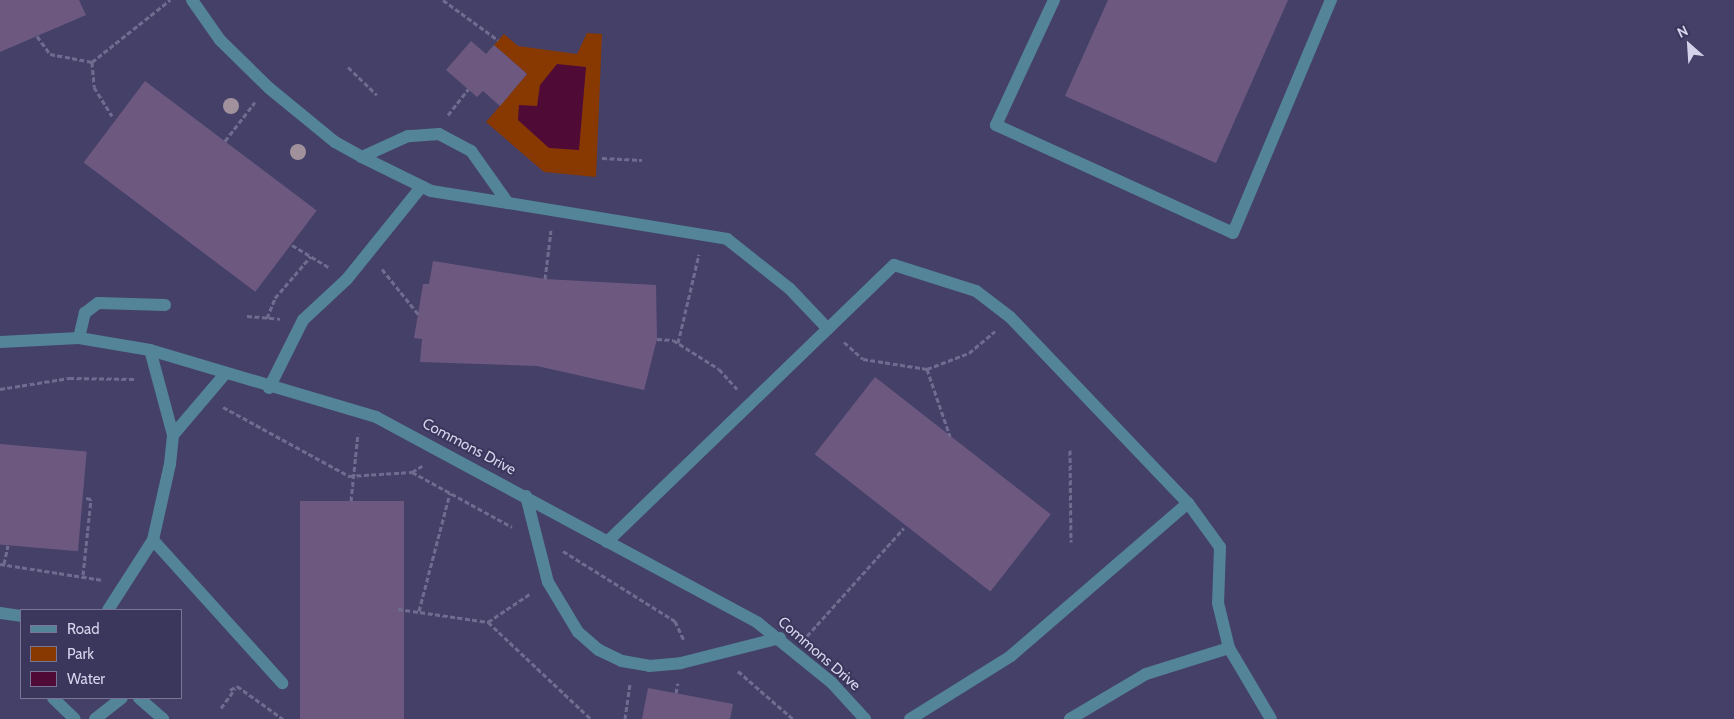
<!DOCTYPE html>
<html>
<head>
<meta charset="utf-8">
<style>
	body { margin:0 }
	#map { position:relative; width:1734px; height:719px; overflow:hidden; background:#444068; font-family:Cabin,sans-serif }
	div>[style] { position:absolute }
	.green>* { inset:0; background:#883902 }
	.water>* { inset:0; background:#4f0b36 }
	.building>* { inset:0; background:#6d5980; transform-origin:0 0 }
	.path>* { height:3px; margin-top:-1.5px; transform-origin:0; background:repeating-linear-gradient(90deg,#6f6c8f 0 5px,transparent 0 7.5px) }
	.minor>* { height:12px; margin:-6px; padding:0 6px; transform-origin:6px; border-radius:6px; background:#548498 }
	.trees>* { width:16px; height:16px; margin:-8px; border-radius:50%; background:#a1919c }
	span { translate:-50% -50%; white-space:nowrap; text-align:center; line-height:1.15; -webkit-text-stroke:4px #3a365c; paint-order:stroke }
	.street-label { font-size:15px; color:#d4d3eb }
	.legend { position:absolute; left:20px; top:609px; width:162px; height:90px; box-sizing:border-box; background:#3a365c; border:1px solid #787595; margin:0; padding:6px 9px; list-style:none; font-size:15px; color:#d4d3eb }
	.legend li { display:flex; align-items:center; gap:10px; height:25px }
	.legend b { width:25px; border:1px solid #787595 }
	.north { position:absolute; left:1664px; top:20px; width:50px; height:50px; -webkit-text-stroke:4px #3a365c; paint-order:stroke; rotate:334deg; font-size:14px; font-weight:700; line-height:20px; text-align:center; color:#d4d3eb }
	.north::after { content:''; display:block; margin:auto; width:18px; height:22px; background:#d4d3eb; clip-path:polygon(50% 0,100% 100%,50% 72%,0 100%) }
</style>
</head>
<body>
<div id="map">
	<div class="green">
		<i style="clip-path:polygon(587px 33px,602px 34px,596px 177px,544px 172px,486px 122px,527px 74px,494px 45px,504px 34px,518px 46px,577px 54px)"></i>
	</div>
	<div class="water">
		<i style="clip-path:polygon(557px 64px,586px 67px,579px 150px,549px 148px,518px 120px,519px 105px,537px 106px,540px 85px)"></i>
	</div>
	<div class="building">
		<i style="clip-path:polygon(0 0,79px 0,86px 15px,0 52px)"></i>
		<i style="clip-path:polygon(1108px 0,1288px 0,1216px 163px,1065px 96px)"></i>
		<i style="clip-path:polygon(471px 41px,486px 54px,494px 45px,527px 74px,500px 106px,483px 91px,477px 97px,446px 70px)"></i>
		<i style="left:145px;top:81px;width:215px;height:102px;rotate:37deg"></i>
		<i style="clip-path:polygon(433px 261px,545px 279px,656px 285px,657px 339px,644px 390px,537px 366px,420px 362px,422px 339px,414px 338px,423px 284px,429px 284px)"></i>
		<i style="left:875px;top:377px;width:223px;height:98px;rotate:38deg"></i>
		<i style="left:0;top:444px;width:87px;height:100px;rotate:5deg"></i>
		<i style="left:300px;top:501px;width:104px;height:218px"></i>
		<i style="clip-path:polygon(648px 688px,733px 704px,730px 719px,642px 719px)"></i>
	</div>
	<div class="path">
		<i style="left:443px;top:0;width:68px;rotate:36deg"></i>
		<i style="left:37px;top:36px;width:22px;rotate:54deg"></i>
		<i style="left:50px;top:54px;width:43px;rotate:10.8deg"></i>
		<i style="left:92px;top:62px;width:100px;rotate:-38.5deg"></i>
		<i style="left:92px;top:62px;width:25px;rotate:85deg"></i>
		<i style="left:94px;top:87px;width:34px;rotate:58deg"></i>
		<i style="left:348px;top:67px;width:40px;rotate:44deg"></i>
		<i style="left:448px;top:115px;width:33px;rotate:-52deg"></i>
		<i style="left:225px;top:141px;width:49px;rotate:-52.4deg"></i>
		<i style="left:602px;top:158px;width:40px;rotate:2.9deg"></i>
		<i style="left:292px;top:245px;width:44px;rotate:31.2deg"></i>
		<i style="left:382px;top:269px;width:59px;rotate:51.2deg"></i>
		<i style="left:545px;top:279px;width:49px;rotate:-83deg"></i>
		<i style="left:247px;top:316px;width:33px;rotate:5deg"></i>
		<i style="left:267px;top:318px;width:22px;rotate:-68deg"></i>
		<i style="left:275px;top:298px;width:55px;rotate:-49.4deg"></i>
		<i style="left:657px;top:339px;width:16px;rotate:4deg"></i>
		<i style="left:673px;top:340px;width:54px;rotate:32.2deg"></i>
		<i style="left:719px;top:369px;width:27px;rotate:48deg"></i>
		<i style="left:844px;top:342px;width:25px;rotate:42deg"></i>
		<i style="left:863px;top:359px;width:65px;rotate:8.9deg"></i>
		<i style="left:927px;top:369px;width:71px;rotate:71.1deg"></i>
		<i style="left:678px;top:343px;width:91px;rotate:-76.7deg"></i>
		<i style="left:927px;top:369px;width:45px;rotate:-20.9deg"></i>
		<i style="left:969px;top:353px;width:34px;rotate:-40deg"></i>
		<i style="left:0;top:389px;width:70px;rotate:-9.1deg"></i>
		<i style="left:69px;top:378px;width:67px;rotate:0.9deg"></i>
		<i style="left:223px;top:407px;width:144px;rotate:28.7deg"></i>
		<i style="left:349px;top:476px;width:63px;rotate:-3.6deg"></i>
		<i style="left:412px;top:472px;width:114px;rotate:28.8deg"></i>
		<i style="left:1070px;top:450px;width:92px;rotate:89.4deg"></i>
		<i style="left:412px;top:472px;width:12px;rotate:-31deg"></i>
		<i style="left:351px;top:501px;width:68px;rotate:-84.1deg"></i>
		<i style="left:563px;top:551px;width:132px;rotate:32deg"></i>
		<i style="left:675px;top:621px;width:21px;rotate:65deg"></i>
		<i style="left:0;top:564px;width:104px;rotate:8.8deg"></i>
		<i style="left:4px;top:564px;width:19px;rotate:-78deg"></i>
		<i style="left:83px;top:575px;width:76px;rotate:-84deg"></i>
		<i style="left:91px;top:499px;width:5px;rotate:-169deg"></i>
		<i style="left:398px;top:609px;width:91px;rotate:8.2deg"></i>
		<i style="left:488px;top:622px;width:52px;rotate:-34deg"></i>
		<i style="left:419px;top:611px;width:122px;rotate:-75.3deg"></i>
		<i style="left:488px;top:622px;width:141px;rotate:43.3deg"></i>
		<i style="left:807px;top:636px;width:145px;rotate:-48.1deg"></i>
		<i style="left:738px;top:671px;width:73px;rotate:41.1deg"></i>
		<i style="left:230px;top:690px;width:8px;rotate:-30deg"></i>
		<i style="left:237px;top:686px;width:57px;rotate:35.7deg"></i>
		<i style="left:676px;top:693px;width:10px;rotate:-79deg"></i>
		<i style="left:221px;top:708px;width:24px;rotate:-54deg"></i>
		<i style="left:625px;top:719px;width:36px;rotate:-82deg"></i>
	</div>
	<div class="minor">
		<i style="left:192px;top:0;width:49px;rotate:55deg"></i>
		<i style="left:220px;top:40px;width:69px;rotate:44.4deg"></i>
		<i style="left:269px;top:88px;width:85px;rotate:39.3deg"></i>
		<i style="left:335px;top:142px;width:31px;rotate:29deg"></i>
		<i style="left:362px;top:157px;width:77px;rotate:26.2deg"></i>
		<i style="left:431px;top:191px;width:78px;rotate:8.9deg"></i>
		<i style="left:508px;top:203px;width:64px;rotate:-125.4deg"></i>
		<i style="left:471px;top:151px;width:36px;rotate:-152deg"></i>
		<i style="left:439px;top:134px;width:31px;rotate:176deg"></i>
		<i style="left:408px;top:136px;width:51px;rotate:155.5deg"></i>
		<i style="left:1054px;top:0;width:138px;rotate:114.9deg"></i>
		<i style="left:996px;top:125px;width:260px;rotate:24.5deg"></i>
		<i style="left:1233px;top:233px;width:253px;rotate:-67.2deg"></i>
		<i style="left:508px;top:203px;width:222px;rotate:9.3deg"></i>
		<i style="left:727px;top:239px;width:80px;rotate:38.4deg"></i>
		<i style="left:790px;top:289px;width:55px;rotate:46.5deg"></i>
		<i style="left:79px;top:338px;width:26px;rotate:-77deg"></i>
		<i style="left:85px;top:313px;width:16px;rotate:-38deg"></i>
		<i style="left:98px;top:303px;width:67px;rotate:1.7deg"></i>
		<i style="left:0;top:342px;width:79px;rotate:-2.9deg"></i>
		<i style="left:79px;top:338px;width:72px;rotate:9.6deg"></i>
		<i style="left:150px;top:350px;width:236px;rotate:16.5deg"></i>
		<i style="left:376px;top:417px;width:434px;rotate:28.3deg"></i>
		<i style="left:758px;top:623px;width:95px;rotate:39deg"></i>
		<i style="left:832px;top:683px;width:49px;rotate:47.5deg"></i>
		<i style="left:269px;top:388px;width:76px;rotate:-63.4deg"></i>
		<i style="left:303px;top:320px;width:60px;rotate:-43deg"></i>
		<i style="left:347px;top:279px;width:119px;rotate:-51.1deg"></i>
		<i style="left:173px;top:435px;width:80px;rotate:-49.6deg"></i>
		<i style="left:526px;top:496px;width:89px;rotate:75.7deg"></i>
		<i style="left:548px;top:582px;width:58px;rotate:59deg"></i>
		<i style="left:578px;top:632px;width:28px;rotate:41deg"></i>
		<i style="left:599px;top:650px;width:25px;rotate:26deg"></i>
		<i style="left:622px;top:661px;width:27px;rotate:10deg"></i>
		<i style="left:649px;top:666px;width:32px;rotate:-5deg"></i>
		<i style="left:681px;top:663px;width:102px;rotate:-14.2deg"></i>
		<i style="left:1188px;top:503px;width:54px;rotate:54deg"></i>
		<i style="left:1220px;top:547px;width:56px;rotate:92deg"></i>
		<i style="left:1218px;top:603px;width:46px;rotate:76.3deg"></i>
		<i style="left:153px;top:540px;width:193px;rotate:47.9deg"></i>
		<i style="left:607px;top:542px;width:399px;rotate:-44deg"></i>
		<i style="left:894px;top:265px;width:86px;rotate:17.6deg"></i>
		<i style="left:976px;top:291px;width:43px;rotate:37.4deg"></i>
		<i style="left:1010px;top:317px;width:257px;rotate:46.3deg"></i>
		<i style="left:1188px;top:503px;width:234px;rotate:139.2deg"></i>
		<i style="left:1011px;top:656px;width:119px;rotate:148deg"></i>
		<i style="left:108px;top:610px;width:83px;rotate:-57.3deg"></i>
		<i style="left:153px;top:540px;width:78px;rotate:-77.4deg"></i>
		<i style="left:170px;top:464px;width:29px;rotate:-84deg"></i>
		<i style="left:173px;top:435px;width:88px;rotate:-105.1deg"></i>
		<i style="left:0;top:613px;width:21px;rotate:8deg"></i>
		<i style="left:53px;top:698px;width:30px;rotate:44deg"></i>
		<i style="left:139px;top:698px;width:32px;rotate:41deg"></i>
		<i style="left:95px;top:719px;width:34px;rotate:-38deg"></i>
		<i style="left:1070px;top:719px;width:88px;rotate:-30.6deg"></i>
		<i style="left:1146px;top:674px;width:87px;rotate:-17.4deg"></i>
		<i style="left:1229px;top:648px;width:82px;rotate:59.4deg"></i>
	</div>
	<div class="trees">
		<i style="left:231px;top:106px"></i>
		<i style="left:298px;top:152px"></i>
	</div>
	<div class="street-label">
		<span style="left:469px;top:447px;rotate:28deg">Commons Drive</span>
		<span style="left:819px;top:654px;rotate:41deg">Commons Drive</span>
	</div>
	<ul class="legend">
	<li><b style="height:6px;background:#548498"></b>Road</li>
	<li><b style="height:14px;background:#883902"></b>Park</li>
	<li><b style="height:14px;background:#4f0b36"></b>Water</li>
	</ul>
	<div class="north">N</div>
</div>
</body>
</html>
